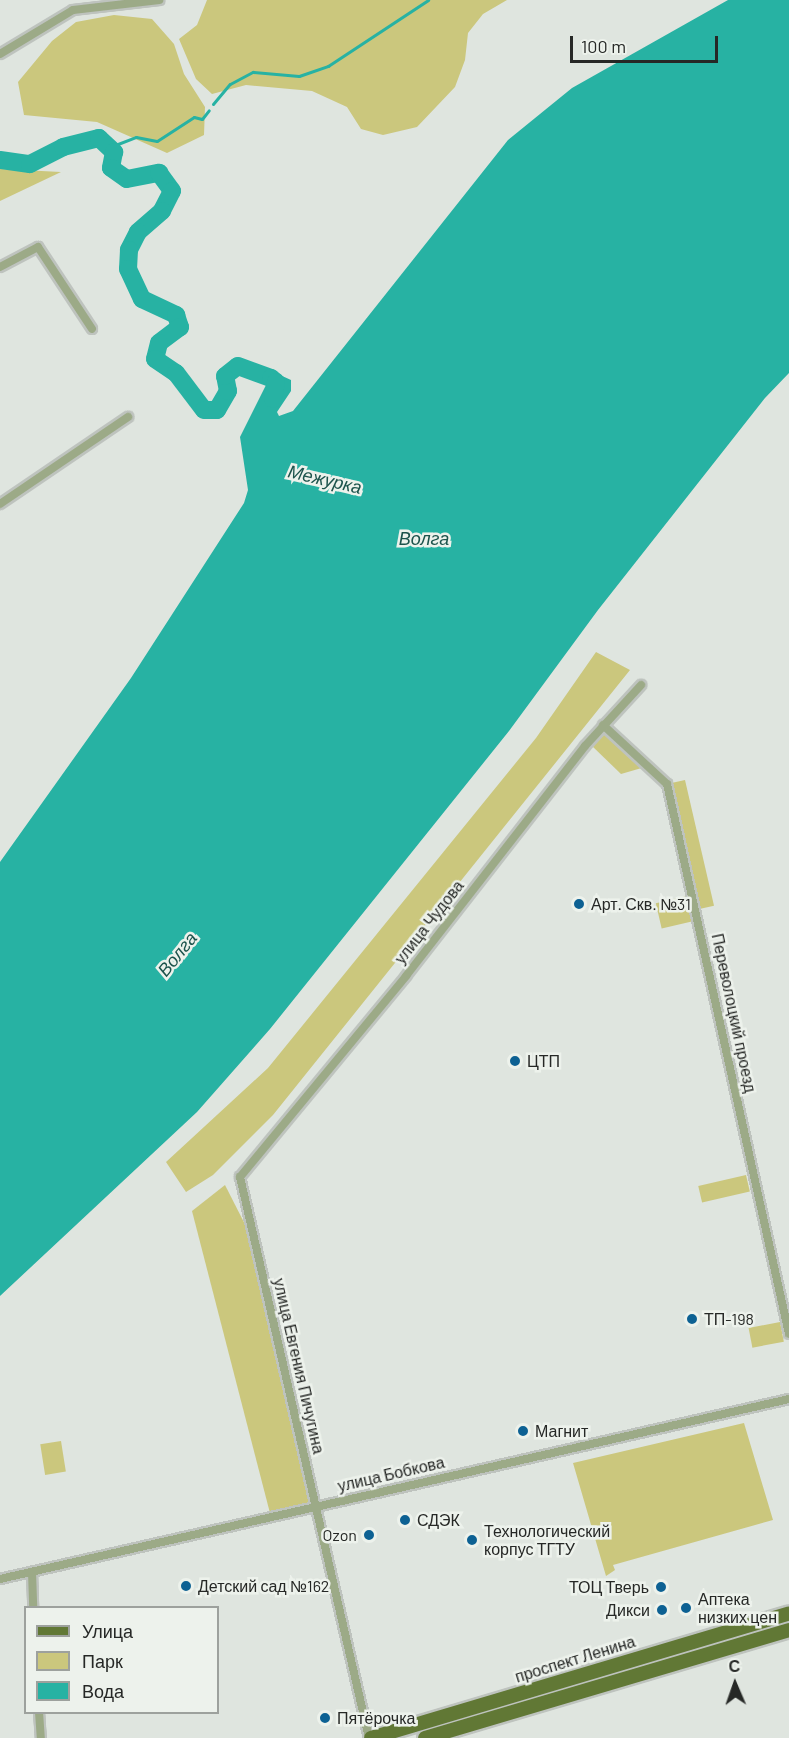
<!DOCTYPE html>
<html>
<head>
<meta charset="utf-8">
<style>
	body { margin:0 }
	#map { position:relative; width:789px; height:1738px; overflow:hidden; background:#dfe5df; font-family:Barlow,sans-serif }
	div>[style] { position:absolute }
	.green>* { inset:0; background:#cbc77d; transform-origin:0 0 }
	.water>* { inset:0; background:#27b2a3 }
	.stream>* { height:3px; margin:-1.5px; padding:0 1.5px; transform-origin:1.5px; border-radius:1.5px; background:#27b2a3 }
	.river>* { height:18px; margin:-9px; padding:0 9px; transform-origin:9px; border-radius:9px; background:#27b2a3 }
	.roads { filter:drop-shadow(2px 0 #bec3be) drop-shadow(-2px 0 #bec3be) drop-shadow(0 2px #bec3be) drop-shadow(0 -2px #bec3be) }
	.street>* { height:8px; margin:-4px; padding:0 4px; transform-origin:4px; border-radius:4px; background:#9caa87 }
	.primary>* { height:14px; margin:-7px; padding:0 7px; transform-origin:7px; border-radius:7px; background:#617835 }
	.dots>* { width:16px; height:16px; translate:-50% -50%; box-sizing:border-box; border:3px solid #edf2ec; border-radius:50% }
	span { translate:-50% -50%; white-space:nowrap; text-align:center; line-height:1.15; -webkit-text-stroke:5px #edf2ec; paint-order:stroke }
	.poi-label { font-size:16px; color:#262826 }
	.left { translate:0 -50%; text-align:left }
	.right { translate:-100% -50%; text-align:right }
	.street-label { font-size:16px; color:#262826 }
	.water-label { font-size:18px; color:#1c534c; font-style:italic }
	.legend { position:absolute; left:24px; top:1606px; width:195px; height:108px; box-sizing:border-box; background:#edf2ec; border:2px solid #9da19d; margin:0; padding:8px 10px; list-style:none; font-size:18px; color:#262826 }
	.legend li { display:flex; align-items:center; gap:12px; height:30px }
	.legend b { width:30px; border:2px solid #9da19d }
	.north { position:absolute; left:705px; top:1654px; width:60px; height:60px; -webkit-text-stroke:4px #edf2ec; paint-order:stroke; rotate:358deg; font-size:16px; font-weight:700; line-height:24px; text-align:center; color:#262826 }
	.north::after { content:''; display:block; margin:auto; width:21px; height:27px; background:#262826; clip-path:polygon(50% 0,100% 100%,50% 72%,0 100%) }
	.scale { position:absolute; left:570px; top:36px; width:148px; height:27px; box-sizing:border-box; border:3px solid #262826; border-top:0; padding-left:8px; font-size:18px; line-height:21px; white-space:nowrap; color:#262826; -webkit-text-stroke:4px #edf2ec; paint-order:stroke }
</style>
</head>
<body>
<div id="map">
	<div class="green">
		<i style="clip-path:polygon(207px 0,507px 0,483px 14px,468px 33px,465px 60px,455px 87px,417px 127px,383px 135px,361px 129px,347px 107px,312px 91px,246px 85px,212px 94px,196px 79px,179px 39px,197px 25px)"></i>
		<i style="clip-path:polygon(114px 15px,152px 19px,174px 44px,184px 74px,205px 107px,204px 135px,167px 153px,97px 122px,24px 115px,18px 82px,52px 41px,76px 22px)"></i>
		<i style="clip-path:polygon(0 165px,2px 169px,61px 172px,0 201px)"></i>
		<i style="clip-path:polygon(596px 652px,630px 670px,273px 1115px,213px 1175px,186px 1192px,166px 1162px,268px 1068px,536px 738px)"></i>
		<i style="clip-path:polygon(603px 730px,645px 767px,621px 774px,591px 745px)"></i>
		<i style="left:685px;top:780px;width:129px;height:15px;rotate:77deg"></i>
		<i style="left:687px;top:896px;width:26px;height:32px;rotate:77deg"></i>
		<i style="left:746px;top:1175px;width:17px;height:49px;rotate:77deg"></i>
		<i style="clip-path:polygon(225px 1185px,256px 1246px,315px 1507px,271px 1517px,192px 1211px)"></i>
		<i style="left:780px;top:1322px;width:20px;height:32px;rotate:79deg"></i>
		<i style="clip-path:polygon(744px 1423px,773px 1520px,613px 1565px,615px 1570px,606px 1576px,573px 1463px)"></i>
		<i style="left:61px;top:1441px;width:31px;height:21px;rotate:81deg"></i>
	</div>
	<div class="water">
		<i style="clip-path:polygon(728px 0,789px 0,789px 373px,765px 398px,598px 610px,509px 731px,270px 1029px,197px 1112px,0 1296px,0 862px,131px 678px,244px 503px,248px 490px,240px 437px,266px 385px,280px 375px,291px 380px,291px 391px,277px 412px,279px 416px,293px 411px,508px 140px,572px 88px)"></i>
	</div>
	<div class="stream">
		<i style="left:213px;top:104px;width:26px;rotate:-50deg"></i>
		<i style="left:230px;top:84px;width:26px;rotate:-28deg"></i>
		<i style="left:253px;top:72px;width:46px;rotate:5deg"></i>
		<i style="left:299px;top:76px;width:31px;rotate:-19deg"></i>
		<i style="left:328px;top:66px;width:120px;rotate:-33.4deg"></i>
		<i style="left:110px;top:147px;width:28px;rotate:-21deg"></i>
		<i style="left:136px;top:137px;width:21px;rotate:11deg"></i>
		<i style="left:157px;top:141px;width:44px;rotate:-33deg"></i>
		<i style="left:194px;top:117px;width:8px;rotate:14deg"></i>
		<i style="left:202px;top:119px;width:11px;rotate:-52deg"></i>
	</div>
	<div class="river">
		<i style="left:0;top:160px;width:30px;rotate:8deg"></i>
		<i style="left:30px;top:164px;width:37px;rotate:-27deg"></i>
		<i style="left:63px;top:147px;width:37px;rotate:-14deg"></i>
		<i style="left:99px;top:138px;width:21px;rotate:43deg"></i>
		<i style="left:114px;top:152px;width:16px;rotate:101deg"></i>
		<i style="left:111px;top:168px;width:19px;rotate:35deg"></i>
		<i style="left:127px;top:179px;width:33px;rotate:-11deg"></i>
		<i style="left:159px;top:173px;width:22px;rotate:54deg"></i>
		<i style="left:172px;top:191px;width:22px;rotate:117deg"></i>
		<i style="left:162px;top:211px;width:32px;rotate:139deg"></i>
		<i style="left:138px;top:232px;width:20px;rotate:117deg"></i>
		<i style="left:129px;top:250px;width:19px;rotate:93deg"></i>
		<i style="left:128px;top:269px;width:33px;rotate:65deg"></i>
		<i style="left:142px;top:299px;width:38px;rotate:25deg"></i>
		<i style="left:176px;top:315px;width:13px;rotate:72deg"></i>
		<i style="left:180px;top:327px;width:26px;rotate:143deg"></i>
		<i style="left:159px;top:343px;width:16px;rotate:104deg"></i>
		<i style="left:155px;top:359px;width:25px;rotate:34deg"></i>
		<i style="left:176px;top:373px;width:46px;rotate:52.9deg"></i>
		<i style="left:204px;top:410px;width:13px"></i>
		<i style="left:217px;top:410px;width:22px;rotate:-60deg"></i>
		<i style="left:228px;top:391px;width:15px;rotate:-101deg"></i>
		<i style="left:225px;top:376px;width:16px;rotate:-38deg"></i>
		<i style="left:238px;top:366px;width:35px;rotate:20deg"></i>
		<i style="left:271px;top:378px;width:6px;rotate:39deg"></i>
		<i style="left:276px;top:382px;width:17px;rotate:100deg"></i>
	</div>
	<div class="roads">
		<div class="street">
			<i style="left:0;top:54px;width:85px;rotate:-31.1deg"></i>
			<i style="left:73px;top:10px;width:87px;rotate:-6.6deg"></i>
			<i style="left:0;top:267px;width:43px;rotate:-27.8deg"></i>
			<i style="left:38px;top:247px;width:98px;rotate:56.6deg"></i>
			<i style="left:0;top:504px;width:155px;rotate:-34.2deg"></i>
			<i style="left:603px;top:725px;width:87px;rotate:42.7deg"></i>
			<i style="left:667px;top:784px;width:563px;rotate:77.49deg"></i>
			<i style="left:32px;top:1572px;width:36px;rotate:88deg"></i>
			<i style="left:0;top:1579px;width:809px;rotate:-12.85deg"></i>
			<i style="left:39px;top:1712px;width:26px;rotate:86deg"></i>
			<i style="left:369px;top:1738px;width:576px;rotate:-102.95deg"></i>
			<i style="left:240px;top:1177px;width:261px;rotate:-50.4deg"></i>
			<i style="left:406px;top:976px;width:291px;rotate:-52.1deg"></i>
			<i style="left:585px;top:746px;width:83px;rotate:-47.4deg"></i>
		</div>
		<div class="primary">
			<i style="left:371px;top:1738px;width:436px;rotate:-16.6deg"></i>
			<i style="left:425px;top:1738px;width:380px;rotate:-16.5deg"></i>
		</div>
	</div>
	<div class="dots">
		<i style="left:579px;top:904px;background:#0d6193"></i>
		<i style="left:515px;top:1061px;background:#0d6193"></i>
		<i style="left:692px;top:1319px;background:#0d6193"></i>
		<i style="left:523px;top:1431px;background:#0d6193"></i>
		<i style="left:405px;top:1520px;background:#0d6193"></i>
		<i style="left:369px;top:1535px;background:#0d6193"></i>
		<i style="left:472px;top:1540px;background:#0d6193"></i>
		<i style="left:186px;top:1586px;background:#0d6193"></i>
		<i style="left:661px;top:1587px;background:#0d6193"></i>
		<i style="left:686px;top:1608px;background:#0d6193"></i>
		<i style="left:662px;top:1610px;background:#0d6193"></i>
		<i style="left:325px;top:1718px;background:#0d6193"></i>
	</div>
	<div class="poi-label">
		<span class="left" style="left:591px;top:904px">Арт. Скв. №31</span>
		<span class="left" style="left:527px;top:1061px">ЦТП</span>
		<span class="left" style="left:704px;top:1319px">ТП-198</span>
		<span class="left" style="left:535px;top:1431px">Магнит</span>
		<span class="left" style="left:417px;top:1520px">СДЭК</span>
		<span class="left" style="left:484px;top:1540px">Технологический<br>корпус ТГТУ</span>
		<span class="right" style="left:357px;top:1535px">Ozon</span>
		<span class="left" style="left:198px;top:1586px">Детский сад №162</span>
		<span class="right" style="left:649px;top:1587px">ТОЦ Тверь</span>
		<span class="left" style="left:698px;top:1608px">Аптека<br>низких цен</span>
		<span class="right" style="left:650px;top:1610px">Дикси</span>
		<span class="left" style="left:337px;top:1718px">Пятёрочка</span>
	</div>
	<div class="street-label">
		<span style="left:429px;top:922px;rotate:-52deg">улица Чудова</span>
		<span style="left:734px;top:1013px;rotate:78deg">Переволоцкий проезд</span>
		<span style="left:299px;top:1366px;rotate:77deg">улица Евгения Пичугина</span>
		<span style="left:391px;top:1474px;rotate:-13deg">улица Бобкова</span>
		<span style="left:575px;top:1659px;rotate:-17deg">проспект Ленина</span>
	</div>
	<div class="water-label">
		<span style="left:325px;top:479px;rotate:13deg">Межурка</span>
		<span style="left:424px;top:538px">Волга</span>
		<span style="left:177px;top:954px;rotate:-51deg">Волга</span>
	</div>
	<ul class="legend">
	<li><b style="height:8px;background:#617835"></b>Улица</li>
	<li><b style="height:16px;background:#cbc77d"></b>Парк</li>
	<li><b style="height:16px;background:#27b2a3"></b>Вода</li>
	</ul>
	<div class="north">С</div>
	<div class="scale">100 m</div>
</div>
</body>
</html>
